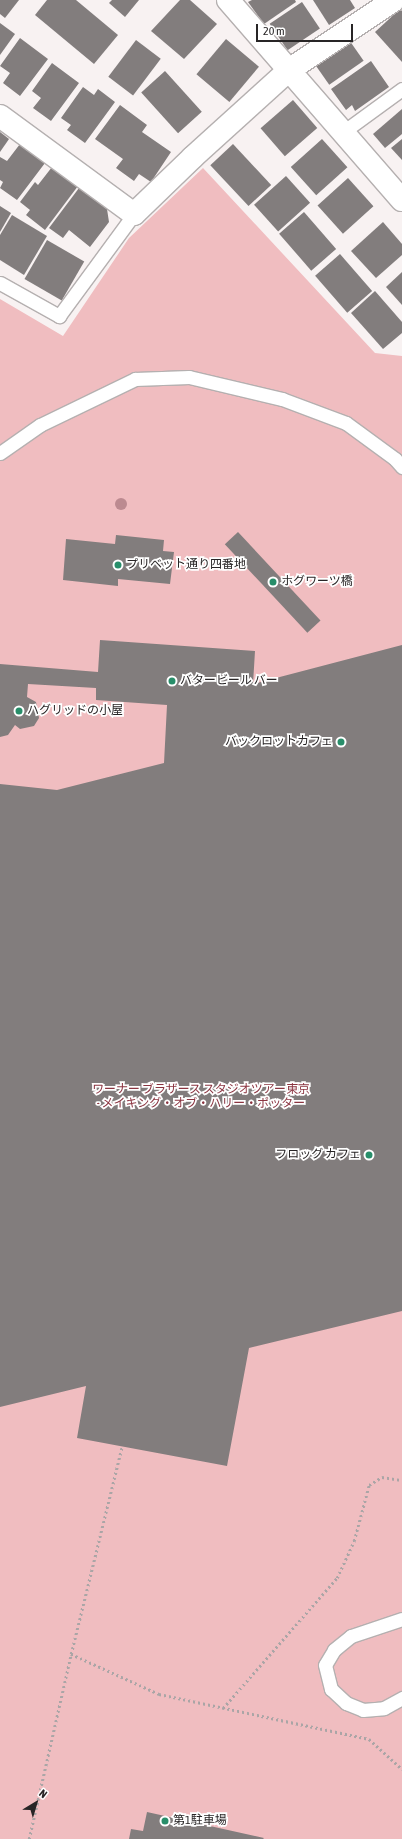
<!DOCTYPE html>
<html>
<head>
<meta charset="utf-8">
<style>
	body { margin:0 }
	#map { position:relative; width:402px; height:1839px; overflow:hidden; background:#f8f2f2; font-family:"Asap Condensed","Noto Sans JP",sans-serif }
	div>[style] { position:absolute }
	.green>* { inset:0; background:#f0bdc0 }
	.building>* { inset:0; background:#827d7d; transform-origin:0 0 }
	.path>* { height:2.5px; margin-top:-1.25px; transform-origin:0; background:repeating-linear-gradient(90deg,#aaa5a6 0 2px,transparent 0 5px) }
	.roads { filter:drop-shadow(1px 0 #b5b0b0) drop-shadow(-1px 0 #b5b0b0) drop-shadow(0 1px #b5b0b0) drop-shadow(0 -1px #b5b0b0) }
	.service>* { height:13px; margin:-6.5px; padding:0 6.5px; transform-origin:6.5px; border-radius:6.5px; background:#fff }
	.minor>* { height:22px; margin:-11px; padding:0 11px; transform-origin:11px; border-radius:11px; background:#fff }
	.trees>* { width:12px; height:12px; margin:-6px; border-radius:50%; background:#bc8a90 }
	.dots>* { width:11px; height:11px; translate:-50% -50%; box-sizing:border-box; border:2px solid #fff; border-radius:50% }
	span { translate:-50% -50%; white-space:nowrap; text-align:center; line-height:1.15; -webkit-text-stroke:3.5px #fff; paint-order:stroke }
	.poi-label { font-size:12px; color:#282526 }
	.left { translate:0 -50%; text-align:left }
	.right { translate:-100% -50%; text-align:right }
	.park-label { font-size:12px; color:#8b3440 }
	.north { position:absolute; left:16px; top:1783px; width:40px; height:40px; -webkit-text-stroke:3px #fff; paint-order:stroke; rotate:38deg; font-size:11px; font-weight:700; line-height:16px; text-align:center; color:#282526 }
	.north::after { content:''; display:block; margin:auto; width:14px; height:18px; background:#282526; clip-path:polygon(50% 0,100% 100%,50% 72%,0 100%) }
	.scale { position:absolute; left:256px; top:24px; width:97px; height:18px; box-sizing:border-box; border:2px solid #282526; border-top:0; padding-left:5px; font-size:12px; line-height:14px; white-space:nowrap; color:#282526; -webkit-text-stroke:3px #fff; paint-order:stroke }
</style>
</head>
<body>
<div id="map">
	<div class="green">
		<i style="clip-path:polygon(203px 168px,375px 353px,402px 356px,402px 1839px,0 1839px,0 299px,63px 336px,129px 238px)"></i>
	</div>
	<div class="building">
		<i style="clip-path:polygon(0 0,19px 0,5px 18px,0 14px)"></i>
		<i style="clip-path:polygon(47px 0,76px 0,118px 35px,94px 64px,35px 15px)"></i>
		<i style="clip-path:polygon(112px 0,139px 0,125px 17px,109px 3px)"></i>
		<i style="clip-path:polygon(180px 0,190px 0,217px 24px,184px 59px,151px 31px)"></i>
		<i style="clip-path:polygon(252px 0,295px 0,296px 2px,264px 24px,248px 2px)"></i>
		<i style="clip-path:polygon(313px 0,350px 0,355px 8px,329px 25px)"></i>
		<i style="left:302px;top:2px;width:32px;height:39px;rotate:56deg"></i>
		<i style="clip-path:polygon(400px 9px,402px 11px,402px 62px,375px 32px)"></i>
		<i style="clip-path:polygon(0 23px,15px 34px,0 55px)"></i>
		<i style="left:347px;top:37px;width:29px;height:42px;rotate:55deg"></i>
		<i style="clip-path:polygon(20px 38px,48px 59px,20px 96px,3px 83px,10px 73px,0 66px)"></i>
		<i style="left:226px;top:39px;width:43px;height:46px;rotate:40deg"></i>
		<i style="left:136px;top:40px;width:31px;height:46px;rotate:37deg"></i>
		<i style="clip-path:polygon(371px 61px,389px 87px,355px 111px,352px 105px,346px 110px,331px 89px)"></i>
		<i style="clip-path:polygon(52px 63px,79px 83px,51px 121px,33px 108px,41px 98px,32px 91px)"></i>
		<i style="left:165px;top:71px;width:55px;height:32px;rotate:48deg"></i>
		<i style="clip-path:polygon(83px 87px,94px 95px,98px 89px,115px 102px,85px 143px,67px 130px,71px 125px,61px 118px)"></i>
		<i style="left:293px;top:100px;width:37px;height:43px;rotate:49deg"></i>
		<i style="clip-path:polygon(120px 105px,147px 125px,142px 132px,171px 152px,151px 182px,139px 174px,134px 181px,116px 168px,123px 159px,95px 139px)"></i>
		<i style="clip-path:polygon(402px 109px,402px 134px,385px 148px,373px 134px)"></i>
		<i style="clip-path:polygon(0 132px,9px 139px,0 152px)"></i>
		<i style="left:322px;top:139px;width:38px;height:42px;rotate:48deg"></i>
		<i style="clip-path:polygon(402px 139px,402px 160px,391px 148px)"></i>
		<i style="clip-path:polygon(20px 144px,45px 163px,17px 200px,0 188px,3px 182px,0 180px,0 157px,7px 161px)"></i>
		<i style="left:233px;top:144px;width:56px;height:31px;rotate:47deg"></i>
		<i style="clip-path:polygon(52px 167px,78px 186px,45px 230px,26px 215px,30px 210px,20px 202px,35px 182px,38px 185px)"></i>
		<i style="left:286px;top:176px;width:36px;height:43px;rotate:48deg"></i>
		<i style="left:348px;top:178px;width:38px;height:41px;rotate:48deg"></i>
		<i style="clip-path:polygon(79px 188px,107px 209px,109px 222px,90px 247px,69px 230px,63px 238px,49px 228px)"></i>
		<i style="clip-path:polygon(0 206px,11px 213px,0 232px)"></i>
		<i style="left:304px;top:212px;width:49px;height:33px;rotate:49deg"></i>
		<i style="clip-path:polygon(12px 215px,47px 236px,24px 275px,0 260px,0 235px)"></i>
		<i style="clip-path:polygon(383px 222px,402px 244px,402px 255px,376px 278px,351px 251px)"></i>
		<i style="left:47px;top:240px;width:43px;height:45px;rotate:30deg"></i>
		<i style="left:340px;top:254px;width:49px;height:33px;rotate:49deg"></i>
		<i style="clip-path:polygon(402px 272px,402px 305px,386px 287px)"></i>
		<i style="clip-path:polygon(375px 291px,402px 322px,402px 333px,383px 349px,351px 313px)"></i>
		<i style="left:238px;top:532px;width:121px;height:18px;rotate:47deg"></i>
		<i style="clip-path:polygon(116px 535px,164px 540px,163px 551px,174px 552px,170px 584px,118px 579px,118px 586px,63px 580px,66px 539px,115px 544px)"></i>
		<i style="clip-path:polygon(100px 640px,255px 651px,253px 684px,402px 645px,402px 1311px,249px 1348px,227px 1466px,77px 1438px,86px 1386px,0 1407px,0 784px,57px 790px,164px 763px,167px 705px,96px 700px,96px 688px,28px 684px,27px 697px,36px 702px,39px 718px,34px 726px,20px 729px,15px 725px,8px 735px,0 737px,0 664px,98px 672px)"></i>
		<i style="clip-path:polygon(147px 1812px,264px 1838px,263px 1839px,129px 1839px,131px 1829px,143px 1831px)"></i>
	</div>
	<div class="path">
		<i style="left:71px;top:1654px;width:97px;rotate:24.4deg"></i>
		<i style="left:159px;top:1694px;width:215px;rotate:12.1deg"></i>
		<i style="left:369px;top:1739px;width:45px;rotate:42.3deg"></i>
		<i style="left:223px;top:1708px;width:173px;rotate:-48.8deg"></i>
		<i style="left:337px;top:1578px;width:41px;rotate:-65.3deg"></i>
		<i style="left:354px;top:1541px;width:58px;rotate:-75deg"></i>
		<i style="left:369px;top:1485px;width:15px;rotate:-32deg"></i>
		<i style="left:382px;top:1477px;width:20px;rotate:9deg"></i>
		<i style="left:29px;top:1839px;width:190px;rotate:-77.2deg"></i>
		<i style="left:71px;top:1654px;width:213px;rotate:-76.2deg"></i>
	</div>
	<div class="roads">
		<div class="service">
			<i style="left:343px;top:132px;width:73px;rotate:-36.1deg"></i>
			<i style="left:0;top:283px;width:68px;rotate:29.2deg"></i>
			<i style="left:59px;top:316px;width:127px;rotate:-53.7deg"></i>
			<i style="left:0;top:453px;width:49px;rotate:-35deg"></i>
			<i style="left:40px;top:425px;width:106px;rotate:-25.8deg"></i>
			<i style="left:135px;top:379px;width:54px;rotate:-2.1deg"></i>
			<i style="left:189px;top:377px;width:96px;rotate:13.3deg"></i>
			<i style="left:282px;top:399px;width:68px;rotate:20.6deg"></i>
			<i style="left:346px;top:423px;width:61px;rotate:36.3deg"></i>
			<i style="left:395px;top:459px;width:11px;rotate:49deg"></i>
			<i style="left:402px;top:1619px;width:54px;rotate:161.6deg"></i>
			<i style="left:351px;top:1636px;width:22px;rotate:141deg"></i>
			<i style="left:334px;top:1650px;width:17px;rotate:121deg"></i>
			<i style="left:325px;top:1665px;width:25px;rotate:76deg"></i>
			<i style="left:331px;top:1689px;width:21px;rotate:43deg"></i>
			<i style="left:346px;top:1703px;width:18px;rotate:22deg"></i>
			<i style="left:363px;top:1710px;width:21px;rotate:-5deg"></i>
			<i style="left:384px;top:1708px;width:21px;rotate:-29deg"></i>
		</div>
		<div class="minor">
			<i style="left:228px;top:0;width:265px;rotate:49deg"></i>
			<i style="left:0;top:116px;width:166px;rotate:36.2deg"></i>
			<i style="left:134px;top:214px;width:82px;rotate:-44deg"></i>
			<i style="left:193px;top:157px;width:130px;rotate:-42.2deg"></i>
			<i style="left:289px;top:70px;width:126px;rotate:-33.7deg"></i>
		</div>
	</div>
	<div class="trees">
		<i style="left:121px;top:504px"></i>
	</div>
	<div class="dots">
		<i style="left:118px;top:565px;background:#288e6a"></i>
		<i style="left:273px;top:582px;background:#288e6a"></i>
		<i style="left:172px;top:681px;background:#288e6a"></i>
		<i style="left:19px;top:711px;background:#288e6a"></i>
		<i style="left:341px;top:742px;background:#288e6a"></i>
		<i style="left:369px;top:1155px;background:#288e6a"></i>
		<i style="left:165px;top:1821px;background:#288e6a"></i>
	</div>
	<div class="poi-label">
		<span class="left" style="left:126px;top:565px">プリベット通り四番地</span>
		<span class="left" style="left:281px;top:582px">ホグワーツ橋</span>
		<span class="left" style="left:180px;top:681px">バタービール バー</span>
		<span class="left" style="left:27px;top:711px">ハグリッドの小屋</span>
		<span class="right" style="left:333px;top:742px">バックロットカフェ</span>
		<span class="right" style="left:361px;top:1155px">フロッグ カフェ</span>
		<span class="left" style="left:173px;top:1821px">第1駐車場</span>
	</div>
	<div class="park-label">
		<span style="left:201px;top:1097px">ワーナー ブラザース スタジオツアー東京<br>- メイキング・オブ・ハリー・ポッター</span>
	</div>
	<div class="north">N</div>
	<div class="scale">20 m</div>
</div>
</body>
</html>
